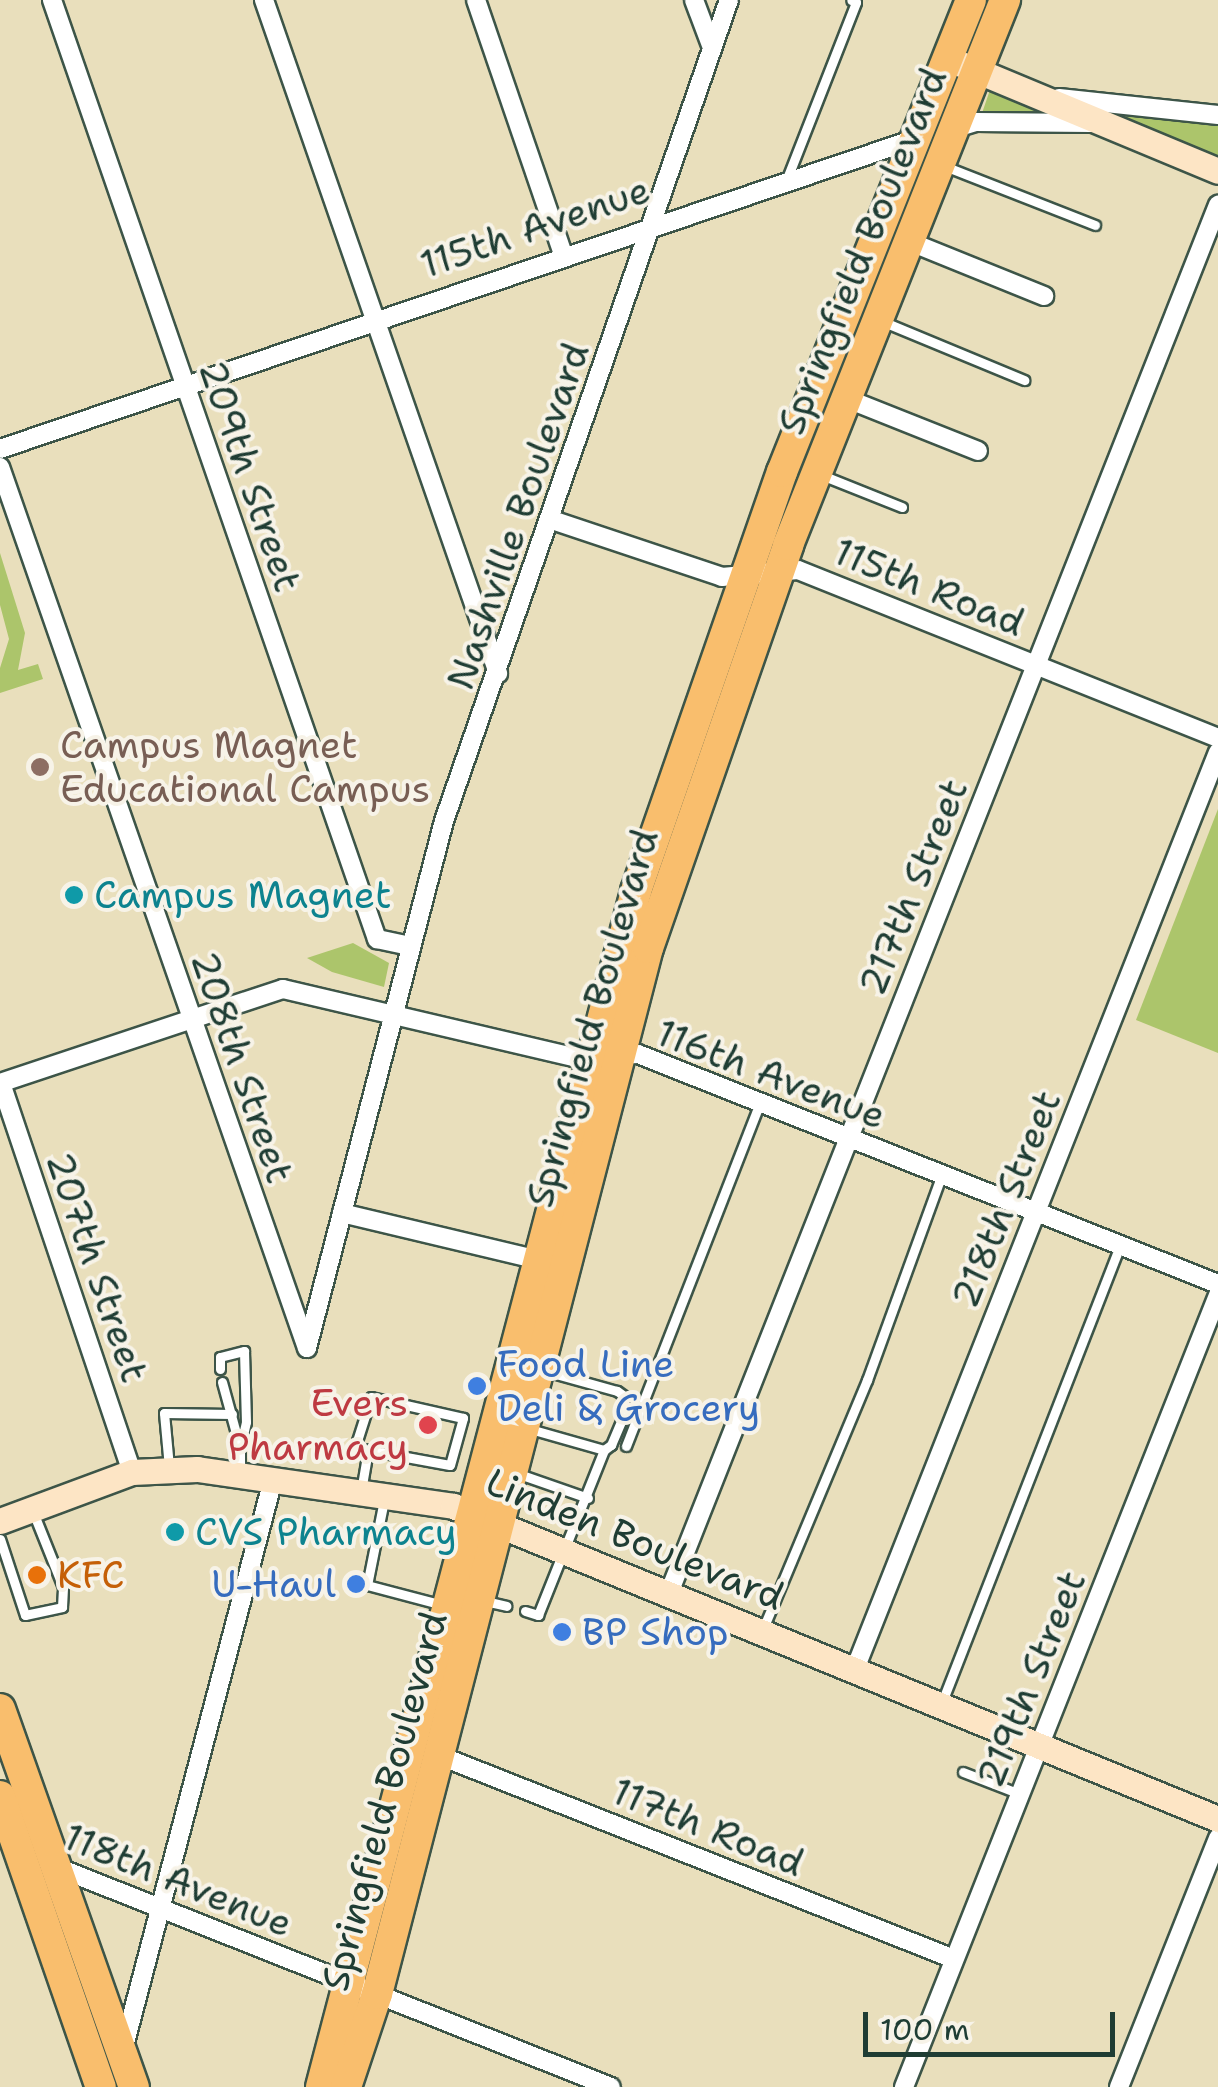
<!DOCTYPE html>
<html>
<head>
<meta charset="utf-8">
<style>
	body { margin:0 }
	#map { position:relative; width:1218px; height:2087px; overflow:hidden; background:#e9dfbc; font-family:"Shantell Sans",sans-serif }
	div>[style] { position:absolute }
	.green>* { inset:0; background:#acc56b }
	.roads { filter:drop-shadow(2px 0 #3d5548) drop-shadow(-2px 0 #3d5548) drop-shadow(0 2px #3d5548) drop-shadow(0 -2px #3d5548) }
	.service>* { height:9px; margin:-4.5px; padding:0 4.5px; transform-origin:4.5px; border-radius:4.5px; background:#fff }
	.minor>* { height:18px; margin:-9px; padding:0 9px; transform-origin:9px; border-radius:9px; background:#fff }
	.secondary>* { height:25px; margin:-12.5px; padding:0 12.5px; transform-origin:12.5px; border-radius:12.5px; background:#fde5c5 }
	.primary>* { height:30px; margin:-15px; padding:0 15px; transform-origin:15px; border-radius:15px; background:#f9be6d }
	.dots>* { width:28px; height:28px; translate:-50% -50%; box-sizing:border-box; border:5px solid #f7f3e8; border-radius:50% }
	span { translate:-50% -50%; white-space:nowrap; text-align:center; line-height:1.15; -webkit-text-stroke:8px #f7f3e8; paint-order:stroke }
	.street-label { font-size:38px; color:#1f3d34 }
	.education-label { font-size:38px; color:#785e54 }
	.left { translate:0 -50%; text-align:left }
	.culture-label { font-size:38px; color:#0d838f }
	.shop-label { font-size:38px; color:#366cbe }
	.right { translate:-100% -50%; text-align:right }
	.health-label { font-size:38px; color:#be3a42 }
	.food-label { font-size:38px; color:#c56008 }
	.scale { position:absolute; left:863px; top:2012px; width:252px; height:45px; box-sizing:border-box; border:5px solid #1f3d34; border-top:0; padding-left:12px; font-size:30px; line-height:35px; white-space:nowrap; color:#1f3d34; -webkit-text-stroke:8px #f7f3e8; paint-order:stroke }
</style>
</head>
<body>
<div id="map">
	<div class="green">
		<i style="clip-path:polygon(991px 87px,1059px 115px,981px 116px)"></i>
		<i style="clip-path:polygon(1086px 108px,1218px 123px,1218px 163px)"></i>
		<i style="clip-path:polygon(0 553px,25px 633px,18px 670px,38px 664px,43px 679px,0 693px,0 668px,9px 639px,0 605px)"></i>
		<i style="clip-path:polygon(1218px 809px,1218px 1053px,1136px 1020px)"></i>
		<i style="clip-path:polygon(353px 943px,389px 963px,384px 987px,332px 972px,307px 958px)"></i>
	</div>
	<div class="roads">
		<div class="service">
			<i style="left:947px;top:167px;width:159px;rotate:21.4deg"></i>
			<i style="left:786px;top:181px;width:192px;rotate:-68.6deg"></i>
			<i style="left:856px;top:2px;width:5px;rotate:-158deg"></i>
			<i style="left:884px;top:322px;width:152px;rotate:22.5deg"></i>
			<i style="left:824px;top:476px;width:84px;rotate:21.7deg"></i>
			<i style="left:220px;top:1369px;width:12px;rotate:-90deg"></i>
			<i style="left:220px;top:1357px;width:25px;rotate:-14deg"></i>
			<i style="left:244px;top:1351px;width:71px;rotate:88.4deg"></i>
			<i style="left:246px;top:1422px;width:27px;rotate:103deg"></i>
			<i style="left:222px;top:1382px;width:68px;rotate:74.7deg"></i>
			<i style="left:240px;top:1448px;width:24px;rotate:90deg"></i>
			<i style="left:530px;top:1429px;width:77px;rotate:15.8deg"></i>
			<i style="left:626px;top:1446px;width:369px;rotate:-68.7deg"></i>
			<i style="left:169px;top:1467px;width:54px;rotate:-95.3deg"></i>
			<i style="left:164px;top:1413px;width:68px;rotate:0.8deg"></i>
			<i style="left:519px;top:1474px;width:73px;rotate:19.2deg"></i>
			<i style="left:361px;top:1491px;width:42px;rotate:-80.3deg"></i>
			<i style="left:368px;top:1450px;width:83px;rotate:10.4deg"></i>
			<i style="left:450px;top:1465px;width:49px;rotate:-74.5deg"></i>
			<i style="left:463px;top:1418px;width:94px;rotate:-167.1deg"></i>
			<i style="left:371px;top:1397px;width:46px;rotate:107.7deg"></i>
			<i style="left:357px;top:1441px;width:7px;rotate:82deg"></i>
			<i style="left:358px;top:1448px;width:10px;rotate:11deg"></i>
			<i style="left:384px;top:1500px;width:87px;rotate:101.3deg"></i>
			<i style="left:367px;top:1585px;width:79px;rotate:14.7deg"></i>
			<i style="left:0;top:1539px;width:80px;rotate:71.8deg"></i>
			<i style="left:25px;top:1615px;width:38px;rotate:-12deg"></i>
			<i style="left:62px;top:1607px;width:20px;rotate:-87deg"></i>
			<i style="left:63px;top:1587px;width:81px;rotate:-111.8deg"></i>
			<i style="left:485px;top:1601px;width:22px;rotate:13deg"></i>
			<i style="left:525px;top:1611px;width:14px;rotate:17deg"></i>
			<i style="left:538px;top:1615px;width:178px;rotate:-68.2deg"></i>
			<i style="left:604px;top:1450px;width:9px;rotate:-36deg"></i>
			<i style="left:611px;top:1445px;width:33px;rotate:-67deg"></i>
			<i style="left:624px;top:1415px;width:19px;rotate:-90deg"></i>
			<i style="left:624px;top:1396px;width:9px;rotate:-144deg"></i>
			<i style="left:617px;top:1391px;width:75px;rotate:-164.5deg"></i>
			<i style="left:762px;top:1631px;width:272px;rotate:-67.3deg"></i>
			<i style="left:867px;top:1380px;width:219px;rotate:-70deg"></i>
			<i style="left:942px;top:1702px;width:490px;rotate:-68.7deg"></i>
			<i style="left:963px;top:1772px;width:61px;rotate:21.1deg"></i>
		</div>
		<div class="minor">
			<i style="left:52px;top:0;width:994px;rotate:70.91deg"></i>
			<i style="left:377px;top:939px;width:35px;rotate:12deg"></i>
			<i style="left:264px;top:0;width:713px;rotate:70.83deg"></i>
			<i style="left:476px;top:0;width:272px;rotate:71.1deg"></i>
			<i style="left:694px;top:0;width:51px;rotate:69.4deg"></i>
			<i style="left:1059px;top:98px;width:160px;rotate:6.1deg"></i>
			<i style="left:953px;top:129px;width:24px;rotate:-17deg"></i>
			<i style="left:976px;top:122px;width:115px;rotate:0.5deg"></i>
			<i style="left:908px;top:241px;width:147px;rotate:22deg"></i>
			<i style="left:845px;top:398px;width:143px;rotate:21.7deg"></i>
			<i style="left:0;top:449px;width:969px;rotate:-18.72deg"></i>
			<i style="left:0;top:467px;width:933px;rotate:70.79deg"></i>
			<i style="left:552px;top:520px;width:179px;rotate:18.5deg"></i>
			<i style="left:722px;top:577px;width:76px;rotate:-5.3deg"></i>
			<i style="left:798px;top:570px;width:452px;rotate:21.8deg"></i>
			<i style="left:0;top:1083px;width:298px;rotate:-18.4deg"></i>
			<i style="left:283px;top:989px;width:299px;rotate:13.2deg"></i>
			<i style="left:574px;top:1057px;width:64px;rotate:-2.7deg"></i>
			<i style="left:638px;top:1054px;width:624px;rotate:21.63deg"></i>
			<i style="left:1px;top:1083px;width:410px;rotate:71.4deg"></i>
			<i style="left:342px;top:1213px;width:203px;rotate:13.4deg"></i>
			<i style="left:307px;top:1348px;width:545px;rotate:-75.43deg"></i>
			<i style="left:444px;top:821px;width:869px;rotate:-70.86deg"></i>
			<i style="left:669px;top:1593px;width:1493px;rotate:-68.42deg"></i>
			<i style="left:855px;top:1669px;width:986px;rotate:-68.4deg"></i>
			<i style="left:438px;top:1755px;width:555px;rotate:21.57deg"></i>
			<i style="left:54px;top:1866px;width:599px;rotate:21.64deg"></i>
			<i style="left:123px;top:2050px;width:589px;rotate:-75.26deg"></i>
			<i style="left:904px;top:2087px;width:852px;rotate:-68.37deg"></i>
			<i style="left:1119px;top:2087px;width:268px;rotate:-68.3deg"></i>
		</div>
		<div class="secondary">
			<i style="left:961px;top:64px;width:278px;rotate:22.6deg"></i>
			<i style="left:0;top:1521px;width:141px;rotate:-20.4deg"></i>
			<i style="left:132px;top:1472px;width:65px;rotate:-2.6deg"></i>
			<i style="left:197px;top:1469px;width:259px;rotate:8.2deg"></i>
			<i style="left:453px;top:1506px;width:827px;rotate:22.25deg"></i>
		</div>
		<div class="primary">
			<i style="left:0;top:1709px;width:401px;rotate:70.5deg"></i>
			<i style="left:0;top:1796px;width:308px;rotate:70.9deg"></i>
			<i style="left:321px;top:2087px;width:1237px;rotate:-75.24deg"></i>
			<i style="left:636px;top:891px;width:444px;rotate:-70.8deg"></i>
			<i style="left:782px;top:472px;width:508px;rotate:-68.18deg"></i>
			<i style="left:346px;top:2087px;width:98px;rotate:-71.6deg"></i>
			<i style="left:377px;top:1994px;width:1081px;rotate:-75.48deg"></i>
			<i style="left:648px;top:948px;width:427px;rotate:-70.8deg"></i>
			<i style="left:788px;top:545px;width:587px;rotate:-68.29deg"></i>
		</div>
	</div>
	<div class="dots">
		<i style="left:40px;top:767px;background:#8d6e63"></i>
		<i style="left:74px;top:895px;background:#0f9aa8"></i>
		<i style="left:477px;top:1386px;background:#3f7fe0"></i>
		<i style="left:428px;top:1425px;background:#e0444e"></i>
		<i style="left:175px;top:1532px;background:#0f9aa8"></i>
		<i style="left:37px;top:1575px;background:#e8710a"></i>
		<i style="left:356px;top:1584px;background:#3f7fe0"></i>
		<i style="left:562px;top:1632px;background:#3f7fe0"></i>
	</div>
	<div class="street-label">
		<span style="left:535px;top:227px;rotate:-19deg">115th Avenue</span>
		<span style="left:862px;top:251px;rotate:-68deg">Springfield Boulevard</span>
		<span style="left:250px;top:476px;rotate:71deg">209th Street</span>
		<span style="left:518px;top:516px;rotate:-71deg">Nashville Boulevard</span>
		<span style="left:929px;top:587px;rotate:22deg">115th Road</span>
		<span style="left:913px;top:887px;rotate:-68deg">217th Street</span>
		<span style="left:592px;top:1018px;rotate:-74deg">Springfield Boulevard</span>
		<span style="left:242px;top:1067px;rotate:71deg">208th Street</span>
		<span style="left:771px;top:1074px;rotate:21deg">116th Avenue</span>
		<span style="left:1006px;top:1199px;rotate:-68deg">218th Street</span>
		<span style="left:97px;top:1267px;rotate:71deg">207th Street</span>
		<span style="left:635px;top:1539px;rotate:22deg">Linden Boulevard</span>
		<span style="left:1031px;top:1679px;rotate:-68deg">219th Street</span>
		<span style="left:384px;top:1801px;rotate:-75deg">Springfield Boulevard</span>
		<span style="left:708px;top:1827px;rotate:22deg">117th Road</span>
		<span style="left:178px;top:1880px;rotate:22deg">118th Avenue</span>
	</div>
	<div class="education-label">
		<span class="left" style="left:60px;top:767px">Campus Magnet<br>Educational Campus</span>
	</div>
	<div class="culture-label">
		<span class="left" style="left:94px;top:895px">Campus Magnet</span>
		<span class="left" style="left:195px;top:1532px">CVS Pharmacy</span>
	</div>
	<div class="shop-label">
		<span class="left" style="left:497px;top:1386px">Food Line<br>Deli &amp; Grocery</span>
		<span class="right" style="left:336px;top:1584px">U-Haul</span>
		<span class="left" style="left:582px;top:1632px">BP Shop</span>
	</div>
	<div class="health-label">
		<span class="right" style="left:408px;top:1425px">Evers<br>Pharmacy</span>
	</div>
	<div class="food-label">
		<span class="left" style="left:57px;top:1575px">KFC</span>
	</div>
	<div class="scale">100 m</div>
</div>
</body>
</html>
